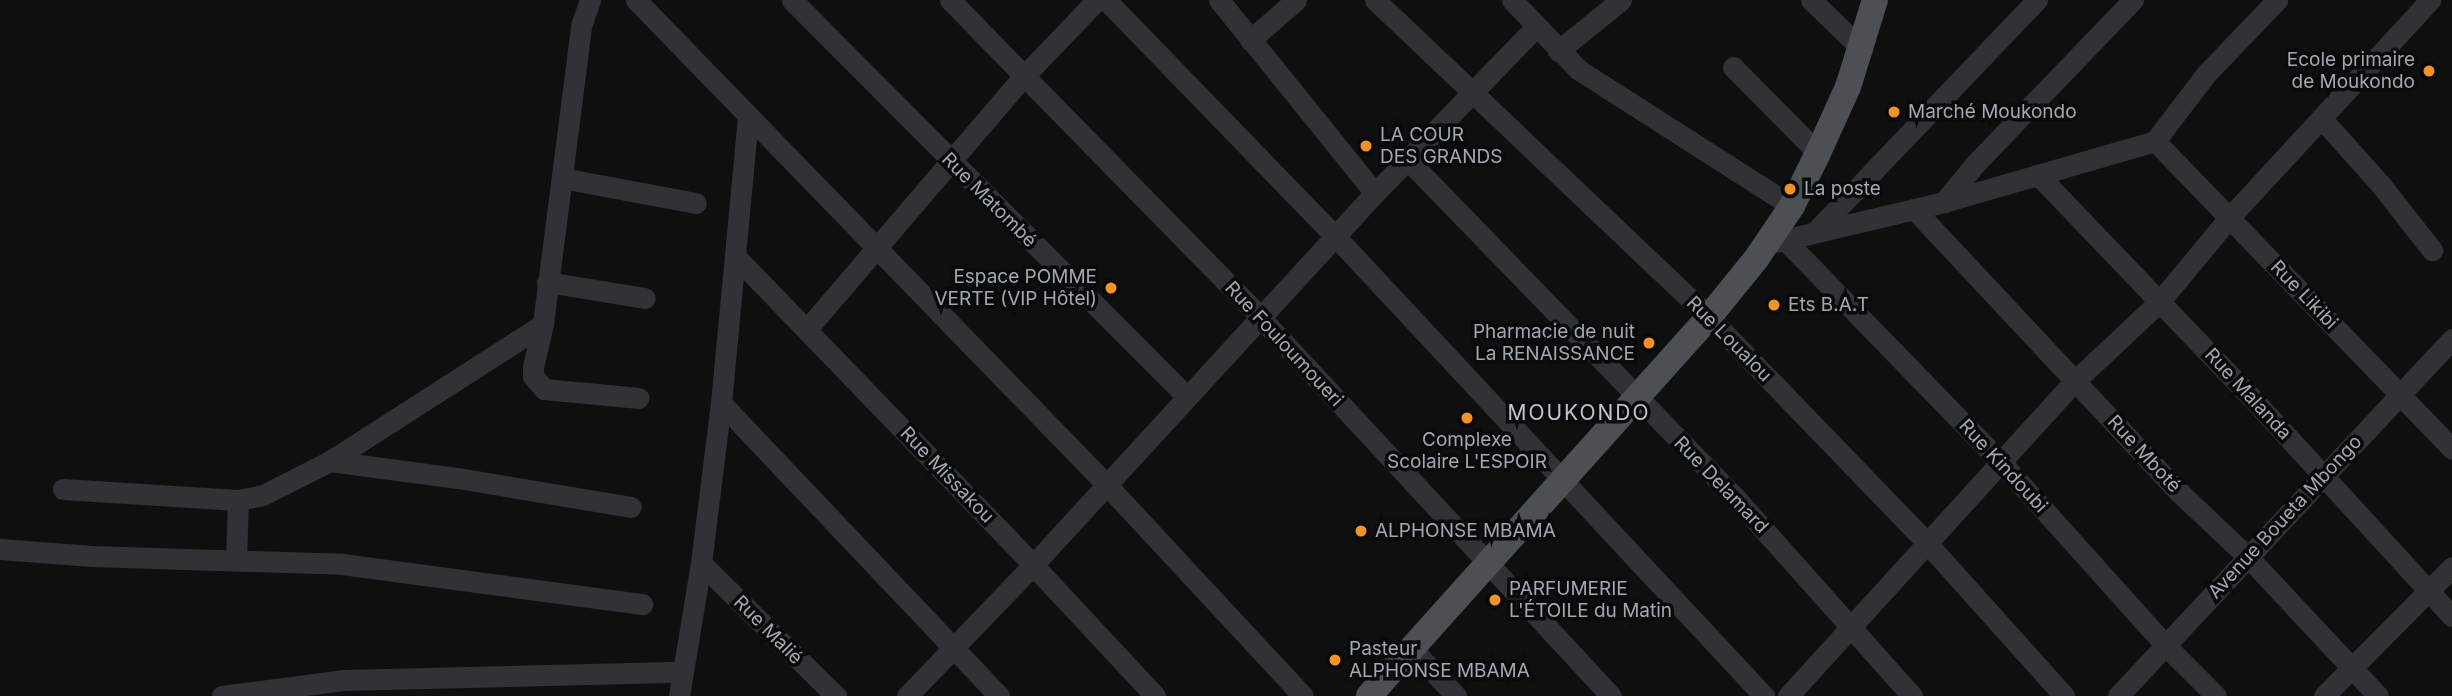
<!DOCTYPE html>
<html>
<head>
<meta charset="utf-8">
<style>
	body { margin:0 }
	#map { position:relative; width:2452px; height:696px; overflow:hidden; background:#0f0f10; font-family:Inter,sans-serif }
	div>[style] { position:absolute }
	.minor>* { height:21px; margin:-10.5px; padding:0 10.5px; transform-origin:10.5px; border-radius:10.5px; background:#303235 }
	.major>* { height:26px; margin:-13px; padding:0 13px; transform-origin:13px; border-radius:13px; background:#4c4f54 }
	.dots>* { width:19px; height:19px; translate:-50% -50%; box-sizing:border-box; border:4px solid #0a0a0b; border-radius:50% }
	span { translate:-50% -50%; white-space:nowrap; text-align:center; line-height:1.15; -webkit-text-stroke:7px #0a0a0b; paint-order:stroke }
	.poi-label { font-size:19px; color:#a0a8b2 }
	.right { translate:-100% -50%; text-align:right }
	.left { translate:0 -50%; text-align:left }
	.street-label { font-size:19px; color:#a0a8b2 }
	.neighbourhood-label { font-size:21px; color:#c1c6ce; letter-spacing:2px }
</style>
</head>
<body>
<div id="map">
	<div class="minor">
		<i style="left:636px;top:0;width:675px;rotate:45.84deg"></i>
		<i style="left:1106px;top:484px;width:289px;rotate:47.1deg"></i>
		<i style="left:792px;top:0;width:560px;rotate:45.14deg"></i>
		<i style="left:950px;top:0;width:445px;rotate:45.6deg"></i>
		<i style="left:1261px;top:318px;width:515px;rotate:47.2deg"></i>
		<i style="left:1106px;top:0;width:330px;rotate:45.9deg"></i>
		<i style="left:1336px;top:237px;width:628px;rotate:47deg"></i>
		<i style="left:1219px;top:0;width:248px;rotate:51.1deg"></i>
		<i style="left:1375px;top:0;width:460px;rotate:43.5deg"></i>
		<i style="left:1709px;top:317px;width:313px;rotate:46deg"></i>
		<i style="left:1926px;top:542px;width:207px;rotate:48.1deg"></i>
		<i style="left:1512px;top:0;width:97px;rotate:46.3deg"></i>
		<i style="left:1579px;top:70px;width:253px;rotate:32.6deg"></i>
		<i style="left:1811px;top:0;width:71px;rotate:43.9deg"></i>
		<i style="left:1250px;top:40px;width:61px;rotate:-41deg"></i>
		<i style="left:1558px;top:51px;width:81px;rotate:-39deg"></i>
		<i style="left:1733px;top:67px;width:121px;rotate:45.3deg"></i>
		<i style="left:2322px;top:119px;width:89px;rotate:48.2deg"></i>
		<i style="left:2381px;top:185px;width:83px;rotate:51.9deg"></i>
		<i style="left:2155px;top:141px;width:428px;rotate:46deg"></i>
		<i style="left:1407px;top:159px;width:467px;rotate:45.9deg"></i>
		<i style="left:1732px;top:494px;width:271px;rotate:48.3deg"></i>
		<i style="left:2039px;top:176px;width:306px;rotate:46.2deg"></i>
		<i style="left:2251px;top:397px;width:297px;rotate:47.5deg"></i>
		<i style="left:562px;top:178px;width:136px;rotate:10.6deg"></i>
		<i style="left:1944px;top:202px;width:49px;rotate:-50.8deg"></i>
		<i style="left:1975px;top:164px;width:228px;rotate:-46.1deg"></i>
		<i style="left:1914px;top:209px;width:389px;rotate:46.9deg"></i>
		<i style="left:2180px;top:493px;width:93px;rotate:43.3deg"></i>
		<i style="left:2248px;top:557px;width:190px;rotate:46.9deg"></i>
		<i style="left:1816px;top:231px;width:320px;rotate:-46.3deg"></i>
		<i style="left:1785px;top:240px;width:308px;rotate:45.8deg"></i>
		<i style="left:2000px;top:461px;width:247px;rotate:48.1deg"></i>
		<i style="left:2165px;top:645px;width:72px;rotate:45deg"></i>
		<i style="left:1775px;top:242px;width:174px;rotate:-13.3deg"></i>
		<i style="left:1944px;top:202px;width:220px;rotate:-16.1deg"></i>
		<i style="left:2155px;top:141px;width:84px;rotate:-52.7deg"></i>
		<i style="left:2206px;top:74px;width:103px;rotate:-46.2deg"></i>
		<i style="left:737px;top:258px;width:426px;rotate:46deg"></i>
		<i style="left:1033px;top:565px;width:179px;rotate:47deg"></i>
		<i style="left:547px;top:282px;width:99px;rotate:9.3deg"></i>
		<i style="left:543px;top:324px;width:44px;rotate:103.1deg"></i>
		<i style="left:533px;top:367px;width:9px;rotate:90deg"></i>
		<i style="left:533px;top:376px;width:17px;rotate:50deg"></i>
		<i style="left:544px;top:389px;width:95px;rotate:5.4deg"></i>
		<i style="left:807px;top:329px;width:333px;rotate:-49.4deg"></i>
		<i style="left:1024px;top:76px;width:105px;rotate:-46.2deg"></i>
		<i style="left:721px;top:403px;width:404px;rotate:46.5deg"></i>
		<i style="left:330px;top:461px;width:129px;rotate:7.6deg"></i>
		<i style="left:458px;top:478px;width:175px;rotate:9.5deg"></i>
		<i style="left:63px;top:489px;width:175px;rotate:3.6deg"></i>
		<i style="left:238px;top:500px;width:25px;rotate:-11deg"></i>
		<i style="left:263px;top:495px;width:75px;rotate:-26.9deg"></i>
		<i style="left:330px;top:461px;width:253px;rotate:-32.7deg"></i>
		<i style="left:543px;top:324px;width:300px;rotate:-82.7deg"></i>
		<i style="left:581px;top:26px;width:28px;rotate:-71deg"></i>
		<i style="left:0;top:549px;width:92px;rotate:4.4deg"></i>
		<i style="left:92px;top:556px;width:250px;rotate:1.8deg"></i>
		<i style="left:342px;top:564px;width:303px;rotate:7.6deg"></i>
		<i style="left:236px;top:560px;width:60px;rotate:-88.1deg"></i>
		<i style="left:701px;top:563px;width:190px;rotate:44.6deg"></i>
		<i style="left:1411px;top:648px;width:66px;rotate:46.8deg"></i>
		<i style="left:222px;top:696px;width:122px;rotate:-7.5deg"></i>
		<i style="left:343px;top:680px;width:338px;rotate:-1.4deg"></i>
		<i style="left:679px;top:696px;width:135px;rotate:-80.6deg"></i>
		<i style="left:701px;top:563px;width:161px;rotate:-82.9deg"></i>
		<i style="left:721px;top:403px;width:288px;rotate:-84.6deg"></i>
		<i style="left:907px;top:696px;width:182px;rotate:-46.1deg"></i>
		<i style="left:1033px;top:565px;width:505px;rotate:-47.41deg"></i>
		<i style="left:1375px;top:193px;width:231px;rotate:-45.9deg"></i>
		<i style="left:1788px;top:696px;width:428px;rotate:-47.7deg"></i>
		<i style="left:2076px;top:380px;width:115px;rotate:-43.2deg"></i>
		<i style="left:2160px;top:301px;width:108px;rotate:-50.3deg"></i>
		<i style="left:2229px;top:218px;width:297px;rotate:-47.3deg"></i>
		<i style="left:2118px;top:696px;width:489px;rotate:-46.9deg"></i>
		<i style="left:2324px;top:696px;width:182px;rotate:-45.2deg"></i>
	</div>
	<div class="major">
		<i style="left:1369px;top:696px;width:509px;rotate:-48.1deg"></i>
		<i style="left:1709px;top:317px;width:75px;rotate:-51deg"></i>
		<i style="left:1756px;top:259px;width:64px;rotate:-55.8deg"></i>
		<i style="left:1792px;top:206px;width:59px;rotate:-63.9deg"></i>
		<i style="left:1818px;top:153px;width:72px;rotate:-65.6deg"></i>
		<i style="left:1848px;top:87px;width:91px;rotate:-72.8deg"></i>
	</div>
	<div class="dots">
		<i style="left:2429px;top:71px;background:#f39225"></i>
		<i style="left:1894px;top:112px;background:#f39225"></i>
		<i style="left:1366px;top:146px;background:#f39225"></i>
		<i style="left:1790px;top:189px;background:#f39225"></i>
		<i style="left:1111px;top:288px;background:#f39225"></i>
		<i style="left:1774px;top:305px;background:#f39225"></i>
		<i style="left:1649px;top:343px;background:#f39225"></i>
		<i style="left:1467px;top:418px;background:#f39225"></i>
		<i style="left:1361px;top:531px;background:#f39225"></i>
		<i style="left:1495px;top:600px;background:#f39225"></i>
		<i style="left:1335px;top:660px;background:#f39225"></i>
	</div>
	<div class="poi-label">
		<span class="right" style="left:2415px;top:71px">Ecole primaire<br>de Moukondo</span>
		<span class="left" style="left:1908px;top:112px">Marché Moukondo</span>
		<span class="left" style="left:1380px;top:146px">LA COUR<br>DES GRANDS</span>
		<span class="left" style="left:1804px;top:189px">La poste</span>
		<span class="right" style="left:1097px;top:288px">Espace POMME<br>VERTE (VIP Hôtel)</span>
		<span class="left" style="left:1788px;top:305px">Ets B.A.T</span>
		<span class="right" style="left:1635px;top:343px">Pharmacie de nuit<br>La RENAISSANCE</span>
		<span style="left:1467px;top:451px">Complexe<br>Scolaire L'ESPOIR</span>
		<span class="left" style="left:1375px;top:531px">ALPHONSE MBAMA</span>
		<span class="left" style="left:1509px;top:600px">PARFUMERIE<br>L'ÉTOILE du Matin</span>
		<span class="left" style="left:1349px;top:660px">Pasteur<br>ALPHONSE MBAMA</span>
	</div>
	<div class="street-label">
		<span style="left:989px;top:200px;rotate:45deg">Rue Matombé</span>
		<span style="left:2304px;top:295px;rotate:46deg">Rue Likibi</span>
		<span style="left:1729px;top:339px;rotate:45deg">Rue Loualou</span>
		<span style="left:1284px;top:344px;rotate:47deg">Rue Fouloumoueri</span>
		<span style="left:2248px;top:394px;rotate:47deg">Rue Malanda</span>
		<span style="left:2144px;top:454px;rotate:47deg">Rue Mboté</span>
		<span style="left:2003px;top:466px;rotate:47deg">Rue Kindoubi</span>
		<span style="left:947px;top:475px;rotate:46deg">Rue Missakou</span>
		<span style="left:1721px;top:485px;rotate:46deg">Rue Delamard</span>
		<span style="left:2285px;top:517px;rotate:-47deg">Avenue Boueta Mbongo</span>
		<span style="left:768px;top:630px;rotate:45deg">Rue Malié</span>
	</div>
	<div class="neighbourhood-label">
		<span style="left:1579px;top:413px">MOUKONDO</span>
	</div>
</div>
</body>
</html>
